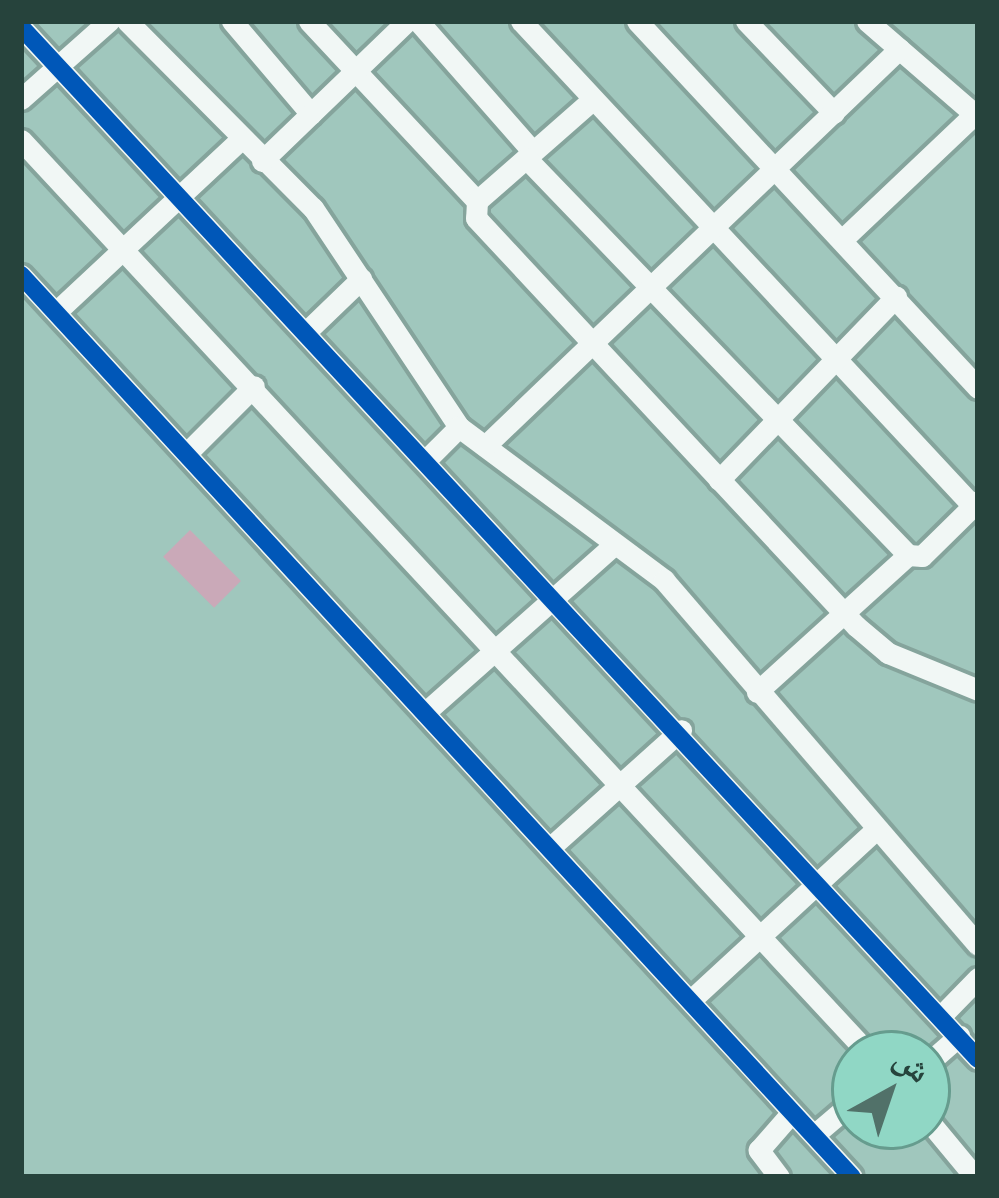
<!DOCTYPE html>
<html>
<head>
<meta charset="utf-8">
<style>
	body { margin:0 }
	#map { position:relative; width:999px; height:1198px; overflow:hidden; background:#a0c7bd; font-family:Jost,"Noto Naskh Arabic",sans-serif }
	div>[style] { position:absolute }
	.green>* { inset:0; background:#caa9b8; transform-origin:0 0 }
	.roads { filter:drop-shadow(3px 0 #85a49c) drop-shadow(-3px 0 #85a49c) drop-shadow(0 3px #85a49c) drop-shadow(0 -3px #85a49c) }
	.minor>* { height:21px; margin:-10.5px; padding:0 10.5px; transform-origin:10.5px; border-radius:10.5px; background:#f1f7f5 }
	.cycleway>* { height:18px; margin:-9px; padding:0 9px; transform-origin:9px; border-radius:9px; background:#0057b8 }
	span { translate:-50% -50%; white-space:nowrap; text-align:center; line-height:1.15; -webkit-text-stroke:10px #90d7c5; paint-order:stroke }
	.frame { position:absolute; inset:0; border:24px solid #26433c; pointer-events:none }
	.north { position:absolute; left:831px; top:1030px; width:120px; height:120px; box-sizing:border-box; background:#90d7c5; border:3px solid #669c8e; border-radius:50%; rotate:40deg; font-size:33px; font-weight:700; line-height:48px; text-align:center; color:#26433c }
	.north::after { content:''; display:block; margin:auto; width:42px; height:54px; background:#517169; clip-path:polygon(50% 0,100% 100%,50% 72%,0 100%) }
</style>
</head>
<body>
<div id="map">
	<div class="green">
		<i style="left:190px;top:530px;width:72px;height:38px;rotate:45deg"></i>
	</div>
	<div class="roads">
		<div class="minor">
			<i style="left:127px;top:21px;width:264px;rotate:45.2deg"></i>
			<i style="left:313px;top:208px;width:263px;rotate:56.3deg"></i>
			<i style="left:459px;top:427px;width:256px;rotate:36.7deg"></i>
			<i style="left:664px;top:580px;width:481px;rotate:49.3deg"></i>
			<i style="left:232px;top:21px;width:122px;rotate:49.7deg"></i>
			<i style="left:309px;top:21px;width:246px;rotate:47deg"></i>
			<i style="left:418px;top:21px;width:174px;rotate:48.7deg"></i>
			<i style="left:521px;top:21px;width:663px;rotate:47.02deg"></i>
			<i style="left:637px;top:21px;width:501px;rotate:47.1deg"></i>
			<i style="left:746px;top:21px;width:127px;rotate:46.3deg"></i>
			<i style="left:867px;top:21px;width:147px;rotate:40.9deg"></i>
			<i style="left:21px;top:27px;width:1407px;rotate:47.16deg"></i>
			<i style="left:21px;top:99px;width:118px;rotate:-41.6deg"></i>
			<i style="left:592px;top:100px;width:153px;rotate:138.7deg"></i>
			<i style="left:477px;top:201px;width:17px;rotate:93deg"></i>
			<i style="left:476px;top:218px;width:558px;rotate:47.04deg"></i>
			<i style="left:856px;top:626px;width:42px;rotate:40.2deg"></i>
			<i style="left:888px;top:653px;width:97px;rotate:22.3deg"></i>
			<i style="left:21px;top:140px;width:1247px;rotate:47.15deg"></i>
			<i style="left:526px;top:158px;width:551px;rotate:46.1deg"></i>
			<i style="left:908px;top:555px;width:204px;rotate:137.8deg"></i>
			<i style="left:262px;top:161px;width:202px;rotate:-44deg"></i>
			<i style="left:844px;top:238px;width:185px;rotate:-43.5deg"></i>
			<i style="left:21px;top:275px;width:1226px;rotate:47.35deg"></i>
			<i style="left:56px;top:312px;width:252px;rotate:-43.1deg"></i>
			<i style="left:308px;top:330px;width:74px;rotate:-43.9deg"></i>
			<i style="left:485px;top:446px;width:574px;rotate:-43.8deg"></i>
			<i style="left:188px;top:452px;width:93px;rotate:-45deg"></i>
			<i style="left:427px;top:459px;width:45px;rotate:-45deg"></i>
			<i style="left:719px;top:480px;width:255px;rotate:-46deg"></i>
			<i style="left:908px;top:555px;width:14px;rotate:4deg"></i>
			<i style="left:922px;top:556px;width:78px;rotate:-44.5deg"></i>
			<i style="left:429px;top:709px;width:247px;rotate:-41.6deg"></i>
			<i style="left:553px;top:845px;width:172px;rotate:-41.9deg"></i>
			<i style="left:691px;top:1000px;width:252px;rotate:-42.7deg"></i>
			<i style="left:941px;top:1016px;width:53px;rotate:-45.8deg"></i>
			<i style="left:927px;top:1064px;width:43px;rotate:-41.2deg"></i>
			<i style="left:927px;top:1119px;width:75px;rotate:50.4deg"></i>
			<i style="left:814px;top:1135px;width:54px;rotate:-40.5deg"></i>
			<i style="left:779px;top:1177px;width:34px;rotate:-127deg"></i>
			<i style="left:759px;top:1150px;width:50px;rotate:-49deg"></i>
		</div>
	</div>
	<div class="cycleway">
		<i style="left:21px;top:27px;width:1407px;rotate:47.16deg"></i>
		<i style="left:21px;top:275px;width:1226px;rotate:47.35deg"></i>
	</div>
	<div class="frame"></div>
	<div class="north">ش</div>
</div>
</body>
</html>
